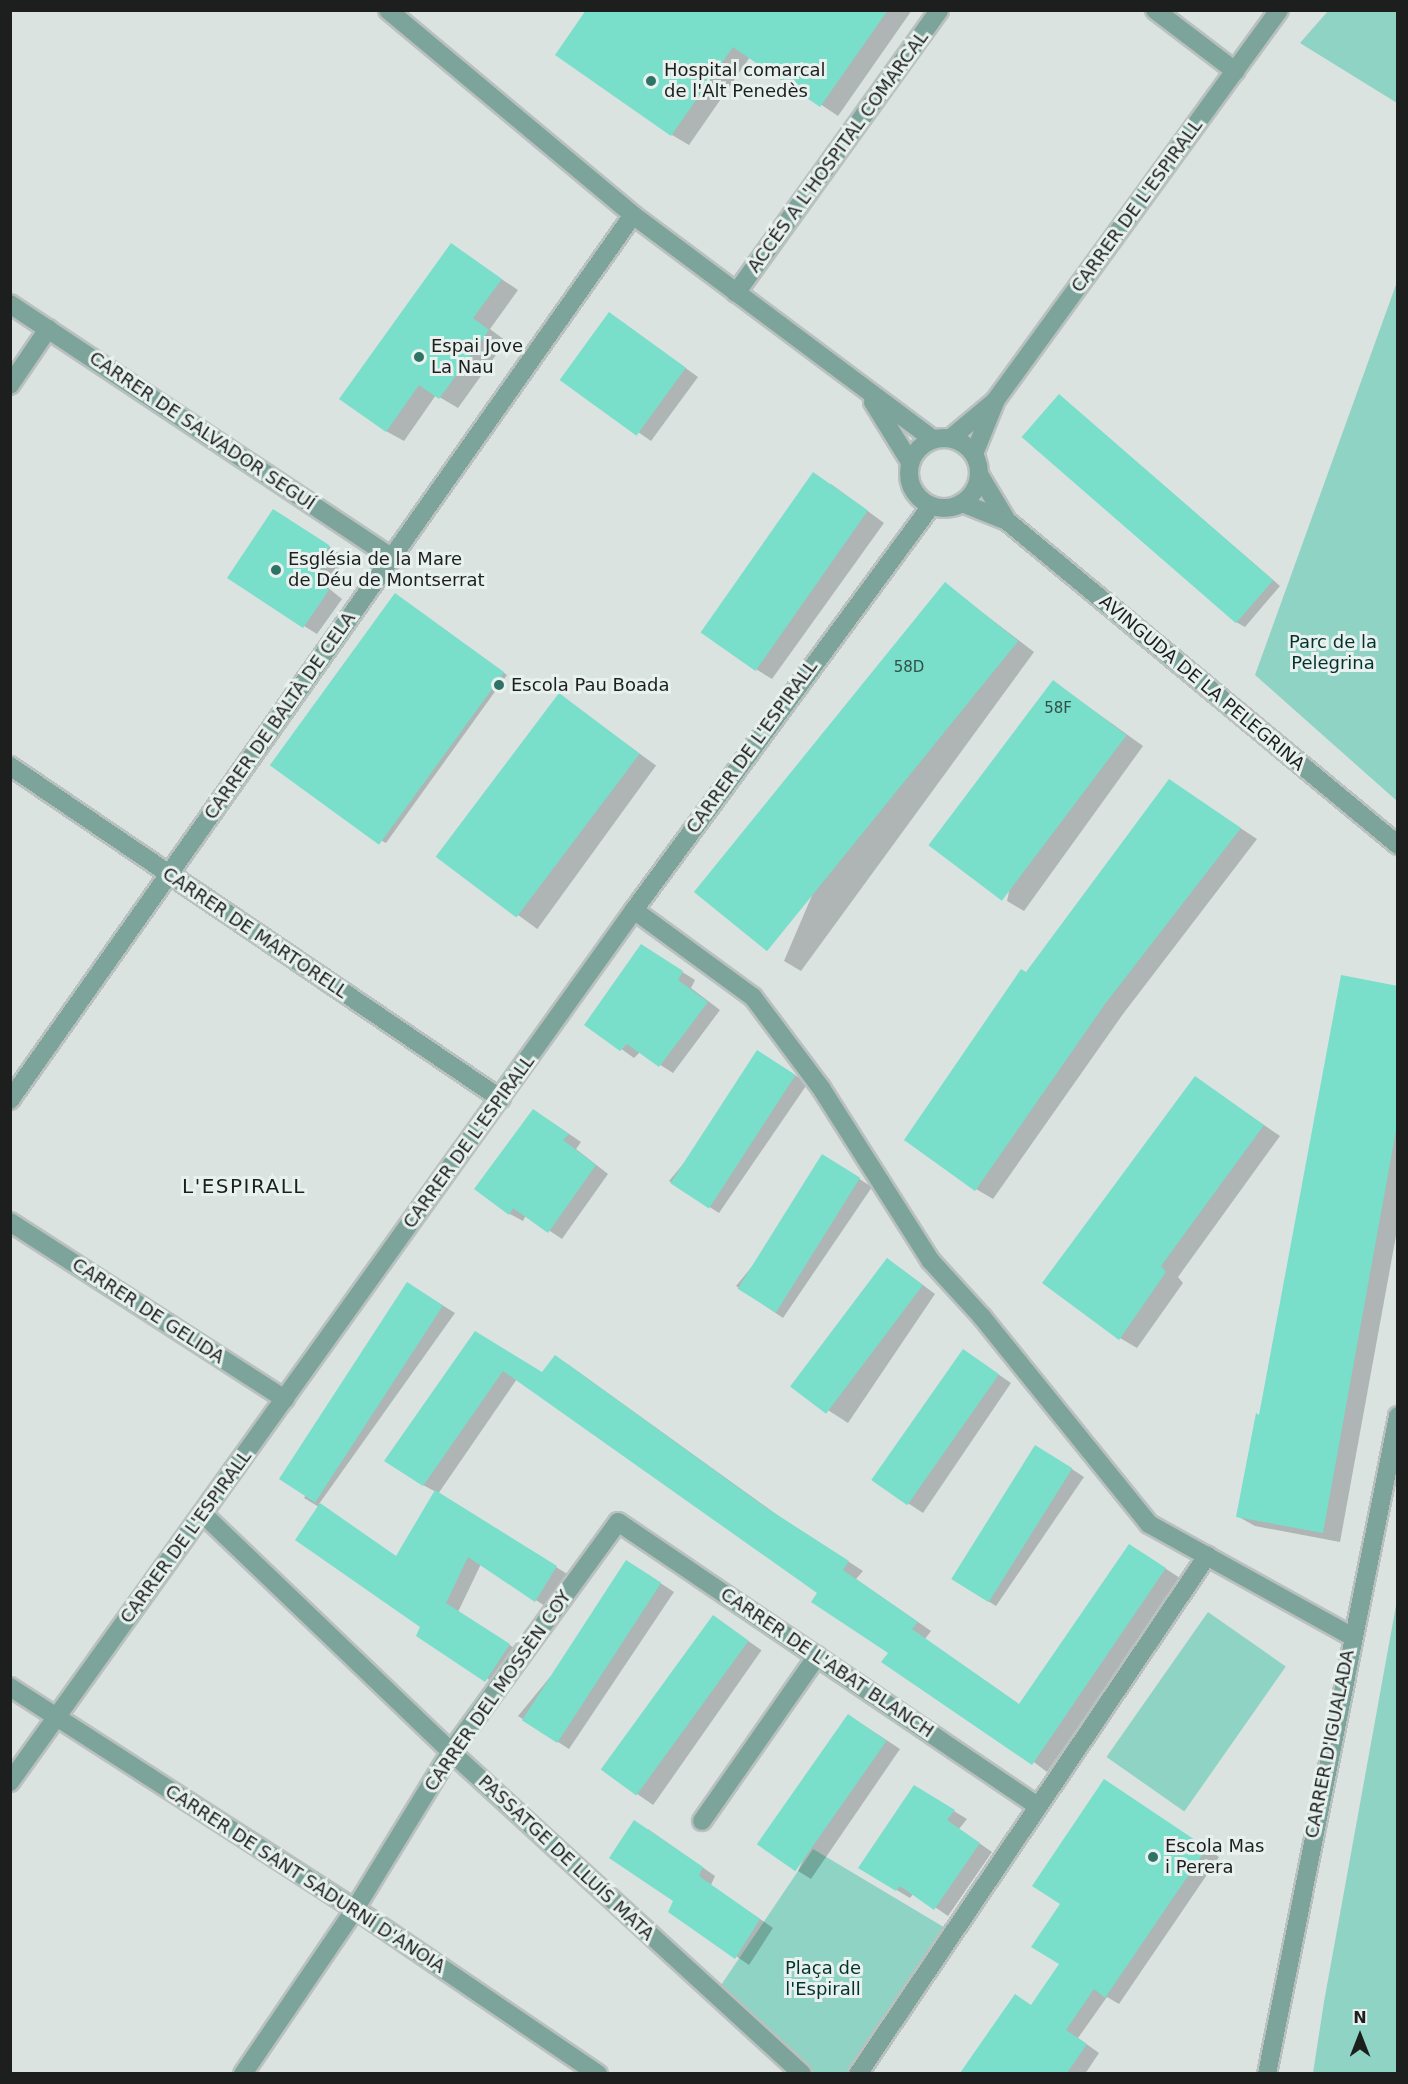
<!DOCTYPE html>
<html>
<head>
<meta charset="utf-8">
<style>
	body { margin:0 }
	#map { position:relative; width:1408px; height:2084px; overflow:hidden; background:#dbe3e1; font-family:"DejaVu Sans",sans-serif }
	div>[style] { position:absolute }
	.green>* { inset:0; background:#8fd3c4; transform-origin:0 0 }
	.shadow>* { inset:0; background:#0003; transform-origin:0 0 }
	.building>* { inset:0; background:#79deca; transform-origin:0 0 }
	.roads { filter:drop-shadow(2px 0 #b9c0be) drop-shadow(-2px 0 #b9c0be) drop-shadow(0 2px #b9c0be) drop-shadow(0 -2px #b9c0be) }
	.minor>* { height:18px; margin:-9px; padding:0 9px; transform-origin:9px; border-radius:9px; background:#7ca49b }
	.minor>.ring { margin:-9px; padding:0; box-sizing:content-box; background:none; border:18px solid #7ca49b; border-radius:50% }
	.dots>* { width:16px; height:16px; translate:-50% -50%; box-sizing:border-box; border:3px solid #e8f1ee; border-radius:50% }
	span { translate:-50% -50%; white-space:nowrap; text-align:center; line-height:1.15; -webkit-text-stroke:6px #e8f1ee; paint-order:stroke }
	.number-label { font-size:15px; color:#334f49 }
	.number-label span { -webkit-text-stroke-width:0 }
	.poi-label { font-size:18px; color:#1c1f1e }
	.left { translate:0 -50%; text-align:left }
	.street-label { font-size:18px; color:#1c1f1e }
	.park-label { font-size:18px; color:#01332c }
	.neighbourhood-label { font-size:20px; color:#1c1f1e; letter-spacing:1.5px }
	.frame { position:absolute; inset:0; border:12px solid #1c1f1e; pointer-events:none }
	.north { position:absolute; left:1330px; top:2006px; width:60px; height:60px; -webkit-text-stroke:4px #e8f1ee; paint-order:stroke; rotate:0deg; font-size:16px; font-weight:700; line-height:24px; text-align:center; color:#1c1f1e }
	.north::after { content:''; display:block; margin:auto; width:21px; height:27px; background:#1c1f1e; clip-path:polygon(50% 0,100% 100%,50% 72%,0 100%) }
</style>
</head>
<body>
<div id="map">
	<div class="green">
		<i style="clip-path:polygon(1328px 11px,1397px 11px,1397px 103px,1300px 43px)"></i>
		<i style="clip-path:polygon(1397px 282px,1398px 801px,1397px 801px,1255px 675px)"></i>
		<i style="clip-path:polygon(1397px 1600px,1397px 2073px,1313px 2073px,1324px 2002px)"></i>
		<i style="left:1208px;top:1612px;width:95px;height:177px;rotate:35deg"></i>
		<i style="clip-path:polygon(813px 1849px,952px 1932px,858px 2073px,802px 2073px,715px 1994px)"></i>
	</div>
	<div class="shadow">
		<i style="clip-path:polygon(587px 10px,912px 10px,838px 116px,750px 57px,689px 145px,672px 135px)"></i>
		<i style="clip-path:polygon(451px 245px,518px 290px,490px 329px,506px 341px,458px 408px,436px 395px,404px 441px,386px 431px)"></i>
		<i style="clip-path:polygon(622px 322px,698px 377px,651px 441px,562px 379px)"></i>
		<i style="clip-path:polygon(1060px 396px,1280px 586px,1245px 627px,1236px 622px)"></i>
		<i style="clip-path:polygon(831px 484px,884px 523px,772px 679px,754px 668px)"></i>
		<i style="clip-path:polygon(286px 518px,341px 554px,339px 570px,327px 587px,342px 599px,317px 634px,304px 626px)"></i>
		<i style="clip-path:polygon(945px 584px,1034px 652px,801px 971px,784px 961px)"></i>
		<i style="clip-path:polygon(399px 597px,507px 675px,386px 843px,382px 841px)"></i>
		<i style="clip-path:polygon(1054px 682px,1143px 746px,1024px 911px,1007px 901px)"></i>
		<i style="left:559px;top:695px;width:120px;height:202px;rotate:36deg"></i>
		<i style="clip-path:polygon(1169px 781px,1257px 839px,1123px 1014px,993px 1199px,976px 1189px,1027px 974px)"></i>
		<i style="clip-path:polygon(654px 954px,695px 980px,691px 988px,720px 1010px,673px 1073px,640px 1052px,634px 1058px,586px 1024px)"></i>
		<i style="clip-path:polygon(1398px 987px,1398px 1225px,1340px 1542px,1255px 1526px,1237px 1516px,1260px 1417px)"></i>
		<i style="clip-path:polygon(770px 1060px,808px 1083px,719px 1213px,669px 1181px)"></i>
		<i style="clip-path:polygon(1195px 1078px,1280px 1136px,1178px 1277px,1183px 1283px,1137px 1348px,1120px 1338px)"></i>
		<i style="clip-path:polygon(547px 1119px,581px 1142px,576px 1149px,608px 1174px,562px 1239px,526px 1215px,523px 1221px,510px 1214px,477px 1188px)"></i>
		<i style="clip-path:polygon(836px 1164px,872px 1187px,783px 1318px,736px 1286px)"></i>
		<i style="clip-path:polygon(900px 1268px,935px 1294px,848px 1423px,800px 1392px)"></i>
		<i style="clip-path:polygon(421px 1292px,455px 1313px,319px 1504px,397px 1557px,436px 1492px,423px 1485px,476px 1333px,543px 1374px,555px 1357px,569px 1365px,780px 1517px,863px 1571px,856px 1579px,931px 1631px,925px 1639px,1020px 1705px,1143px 1554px,1180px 1578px,1047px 1772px,890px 1653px,819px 1592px,517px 1379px,438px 1494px,569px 1575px,548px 1608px,481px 1564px,458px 1612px,522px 1653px,499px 1688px,422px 1626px,319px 1507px,304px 1498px)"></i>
		<i style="clip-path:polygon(976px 1359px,1011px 1383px,923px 1513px,874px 1481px)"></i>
		<i style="clip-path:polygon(1049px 1454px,1084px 1477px,996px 1606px,983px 1598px)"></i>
		<i style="clip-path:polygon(639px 1569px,674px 1592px,569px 1749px,518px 1716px)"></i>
		<i style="left:714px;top:1617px;width:58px;height:189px;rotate:35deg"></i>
		<i style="clip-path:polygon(862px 1724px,900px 1749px,811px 1879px,798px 1871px)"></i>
		<i style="clip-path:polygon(914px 1787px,967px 1819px,959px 1829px,992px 1852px,948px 1916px,914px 1893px,910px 1898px,860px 1868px)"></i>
		<i style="clip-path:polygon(1118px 1789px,1219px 1857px,1119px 2004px,1107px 1997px,1078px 2038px,1099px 2053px,1085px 2074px,962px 2074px,1016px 1996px,1032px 2006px,1061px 1963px,1062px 1904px)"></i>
		<i style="clip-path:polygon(648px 1829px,715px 1876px,711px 1885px,773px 1928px,749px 1965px,670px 1911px,675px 1901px)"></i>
	</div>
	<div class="building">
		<i style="clip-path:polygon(586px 10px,888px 10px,820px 107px,733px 47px,671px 136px,555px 55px)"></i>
		<i style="clip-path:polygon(451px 243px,502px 279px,473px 318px,489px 330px,439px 399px,419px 385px,386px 432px,339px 399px)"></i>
		<i style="left:609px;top:312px;width:95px;height:84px;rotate:36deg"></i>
		<i style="left:1059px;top:394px;width:284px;height:57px;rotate:41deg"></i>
		<i style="left:813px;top:472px;width:67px;height:196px;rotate:35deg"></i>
		<i style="clip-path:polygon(273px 509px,329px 545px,326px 562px,315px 578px,329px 590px,303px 628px,227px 578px)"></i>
		<i style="left:945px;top:582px;width:94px;height:399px;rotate:39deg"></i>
		<i style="left:395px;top:593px;width:135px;height:213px;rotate:36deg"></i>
		<i style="left:1053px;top:680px;width:92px;height:207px;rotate:37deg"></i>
		<i style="left:559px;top:693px;width:101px;height:205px;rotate:37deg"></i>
		<i style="clip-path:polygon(1169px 779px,1241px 828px,1105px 1004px,975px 1191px,904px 1140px,1021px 969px,1026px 972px)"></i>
		<i style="clip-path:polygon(641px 944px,683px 971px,678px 980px,708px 1002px,659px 1067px,627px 1044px,620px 1051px,584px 1025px)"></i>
		<i style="clip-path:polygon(1341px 975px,1398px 986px,1398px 1119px,1323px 1533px,1236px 1517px,1256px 1413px,1259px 1415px)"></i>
		<i style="left:757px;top:1050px;width:46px;height:159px;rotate:33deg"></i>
		<i style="clip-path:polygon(1195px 1076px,1264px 1125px,1161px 1266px,1166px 1272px,1119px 1340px,1042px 1283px)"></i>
		<i style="clip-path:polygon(533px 1109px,569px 1134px,563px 1140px,596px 1165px,548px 1233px,513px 1208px,509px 1215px,474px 1189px)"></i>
		<i style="left:822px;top:1154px;width:45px;height:159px;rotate:32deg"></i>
		<i style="left:887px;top:1258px;width:45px;height:161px;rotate:37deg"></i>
		<i style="left:407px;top:1282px;width:43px;height:235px;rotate:33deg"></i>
		<i style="clip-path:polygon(475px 1331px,542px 1372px,555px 1355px,765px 1507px,849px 1561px,843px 1570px,918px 1622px,912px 1629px,1019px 1704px,1129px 1544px,1166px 1568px,1032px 1765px,881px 1662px,888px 1653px,811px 1602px,817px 1593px,503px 1371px,423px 1486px,384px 1461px)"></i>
		<i style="left:963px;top:1349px;width:44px;height:160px;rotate:35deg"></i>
		<i style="left:1035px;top:1445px;width:44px;height:158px;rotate:32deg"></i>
		<i style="clip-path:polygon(435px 1490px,557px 1566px,535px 1602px,468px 1557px,446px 1603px,510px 1644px,485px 1682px,416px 1636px,420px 1627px,295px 1540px,320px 1503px,396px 1556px)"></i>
		<i style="left:626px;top:1560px;width:42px;height:191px;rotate:33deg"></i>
		<i style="left:713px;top:1615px;width:44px;height:191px;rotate:36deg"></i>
		<i style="left:848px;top:1714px;width:47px;height:159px;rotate:35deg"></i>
		<i style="clip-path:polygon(1104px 1779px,1207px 1848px,1105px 1998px,1094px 1989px,1066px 2030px,1087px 2044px,1067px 2073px,960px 2073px,1015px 1994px,1031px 2005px,1059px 1964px,1031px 1947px,1060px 1904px,1032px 1886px)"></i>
		<i style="clip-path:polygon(914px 1785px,955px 1810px,947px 1820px,980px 1843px,934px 1910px,900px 1886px,896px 1891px,858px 1868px)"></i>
		<i style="clip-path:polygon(634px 1820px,703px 1867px,699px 1876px,760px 1919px,735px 1959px,668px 1912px,673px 1901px,609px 1858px)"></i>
	</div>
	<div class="roads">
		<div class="minor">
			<i style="left:388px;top:10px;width:319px;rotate:39.9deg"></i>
			<i style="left:633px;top:215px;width:374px;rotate:36.8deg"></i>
			<i style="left:1155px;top:10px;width:101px;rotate:37.3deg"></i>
			<i style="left:736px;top:293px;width:348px;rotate:-54.3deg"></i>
			<i style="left:10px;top:304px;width:460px;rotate:33.6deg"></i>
			<i style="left:10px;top:385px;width:68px;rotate:-55.8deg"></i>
			<i style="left:873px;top:402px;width:70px;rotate:58.3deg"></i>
			<i class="ring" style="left:909px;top:438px;width:52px;height:52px"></i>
			<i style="left:951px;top:438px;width:57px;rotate:-40.1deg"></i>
			<i style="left:995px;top:401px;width:483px;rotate:-54deg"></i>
			<i style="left:974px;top:454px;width:56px;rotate:-68deg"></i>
			<i style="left:980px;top:476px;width:52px;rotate:59deg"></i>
			<i style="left:1007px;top:521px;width:508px;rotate:39.65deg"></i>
			<i style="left:962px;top:503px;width:48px;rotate:21.8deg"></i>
			<i style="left:10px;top:766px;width:593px;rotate:34.15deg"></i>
			<i style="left:634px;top:910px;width:147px;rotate:36.2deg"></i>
			<i style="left:753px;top:997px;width:114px;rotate:53.2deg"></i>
			<i style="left:821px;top:1088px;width:204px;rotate:57.6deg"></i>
			<i style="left:930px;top:1260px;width:77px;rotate:47.6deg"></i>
			<i style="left:982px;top:1317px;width:266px;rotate:51.1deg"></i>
			<i style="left:1149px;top:1524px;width:231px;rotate:29deg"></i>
			<i style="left:10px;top:1100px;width:1082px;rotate:-54.86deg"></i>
			<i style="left:10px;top:1222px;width:327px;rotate:32.8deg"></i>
			<i style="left:203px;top:1514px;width:344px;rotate:43.8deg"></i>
			<i style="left:451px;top:1752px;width:476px;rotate:42.5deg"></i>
			<i style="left:10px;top:1687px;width:410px;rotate:32.8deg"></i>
			<i style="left:355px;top:1909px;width:294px;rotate:34.2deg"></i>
			<i style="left:10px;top:1782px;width:1072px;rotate:-54.41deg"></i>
			<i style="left:634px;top:910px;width:501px;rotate:-53.68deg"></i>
			<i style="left:702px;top:1821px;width:201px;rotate:-55.1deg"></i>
			<i style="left:243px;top:2074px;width:199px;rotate:-55.8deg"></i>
			<i style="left:355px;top:1909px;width:184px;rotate:-58.6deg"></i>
			<i style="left:451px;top:1752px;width:284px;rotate:-54deg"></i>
			<i style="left:618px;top:1522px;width:505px;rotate:34.1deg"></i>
			<i style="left:858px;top:2074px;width:625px;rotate:-56.03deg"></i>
			<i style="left:1267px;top:2074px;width:671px;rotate:-78.74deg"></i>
		</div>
	</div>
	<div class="dots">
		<i style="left:651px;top:81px;background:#2f7367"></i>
		<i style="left:419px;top:357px;background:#2f7367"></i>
		<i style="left:276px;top:570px;background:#2f7367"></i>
		<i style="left:499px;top:685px;background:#2f7367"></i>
		<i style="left:1153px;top:1857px;background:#2f7367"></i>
	</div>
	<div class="number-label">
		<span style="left:909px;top:668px">58D</span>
		<span style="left:1058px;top:709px">58F</span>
	</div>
	<div class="poi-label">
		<span class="left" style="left:664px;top:81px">Hospital comarcal<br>de l'Alt Penedès</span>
		<span class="left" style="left:431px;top:357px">Espai Jove<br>La Nau</span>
		<span class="left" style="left:288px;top:570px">Església de la Mare<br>de Déu de Montserrat</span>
		<span class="left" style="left:511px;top:685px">Escola Pau Boada</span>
		<span class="left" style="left:1165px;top:1857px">Escola Mas<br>i Perera</span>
	</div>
	<div class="street-label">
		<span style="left:838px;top:152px;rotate:-54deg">ACCÉS A L'HOSPITAL COMARCAL</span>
		<span style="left:1137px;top:206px;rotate:-54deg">CARRER DE L'ESPIRALL</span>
		<span style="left:202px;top:431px;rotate:34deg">CARRER DE SALVADOR SEGUÍ</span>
		<span style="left:1202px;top:683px;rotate:40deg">AVINGUDA DE LA PELEGRINA</span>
		<span style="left:280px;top:716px;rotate:-55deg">CARRER DE BALTÀ DE CELA</span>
		<span style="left:752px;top:747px;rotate:-54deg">CARRER DE L'ESPIRALL</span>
		<span style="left:255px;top:933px;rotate:34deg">CARRER DE MARTORELL</span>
		<span style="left:469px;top:1142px;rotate:-54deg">CARRER DE L'ESPIRALL</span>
		<span style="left:148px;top:1311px;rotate:33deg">CARRER DE GELIDA</span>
		<span style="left:186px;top:1537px;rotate:-54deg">CARRER DE L'ESPIRALL</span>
		<span style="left:827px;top:1663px;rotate:34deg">CARRER DE L'ABAT BLANCH</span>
		<span style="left:498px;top:1691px;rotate:-55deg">CARRER DEL MOSSÈN COY</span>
		<span style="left:1330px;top:1744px;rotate:-79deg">CARRER D'IGUALADA</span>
		<span style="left:566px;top:1858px;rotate:43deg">PASSATGE DE LLUÍS MATA</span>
		<span style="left:305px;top:1879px;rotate:33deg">CARRER DE SANT SADURNÍ D'ANOIA</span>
	</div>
	<div class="park-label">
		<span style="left:1333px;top:653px">Parc de la<br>Pelegrina</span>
		<span style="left:823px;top:1979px">Plaça de<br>l'Espirall</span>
	</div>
	<div class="neighbourhood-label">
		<span style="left:244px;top:1186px">L'ESPIRALL</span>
	</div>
	<div class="frame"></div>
	<div class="north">N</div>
</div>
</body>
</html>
